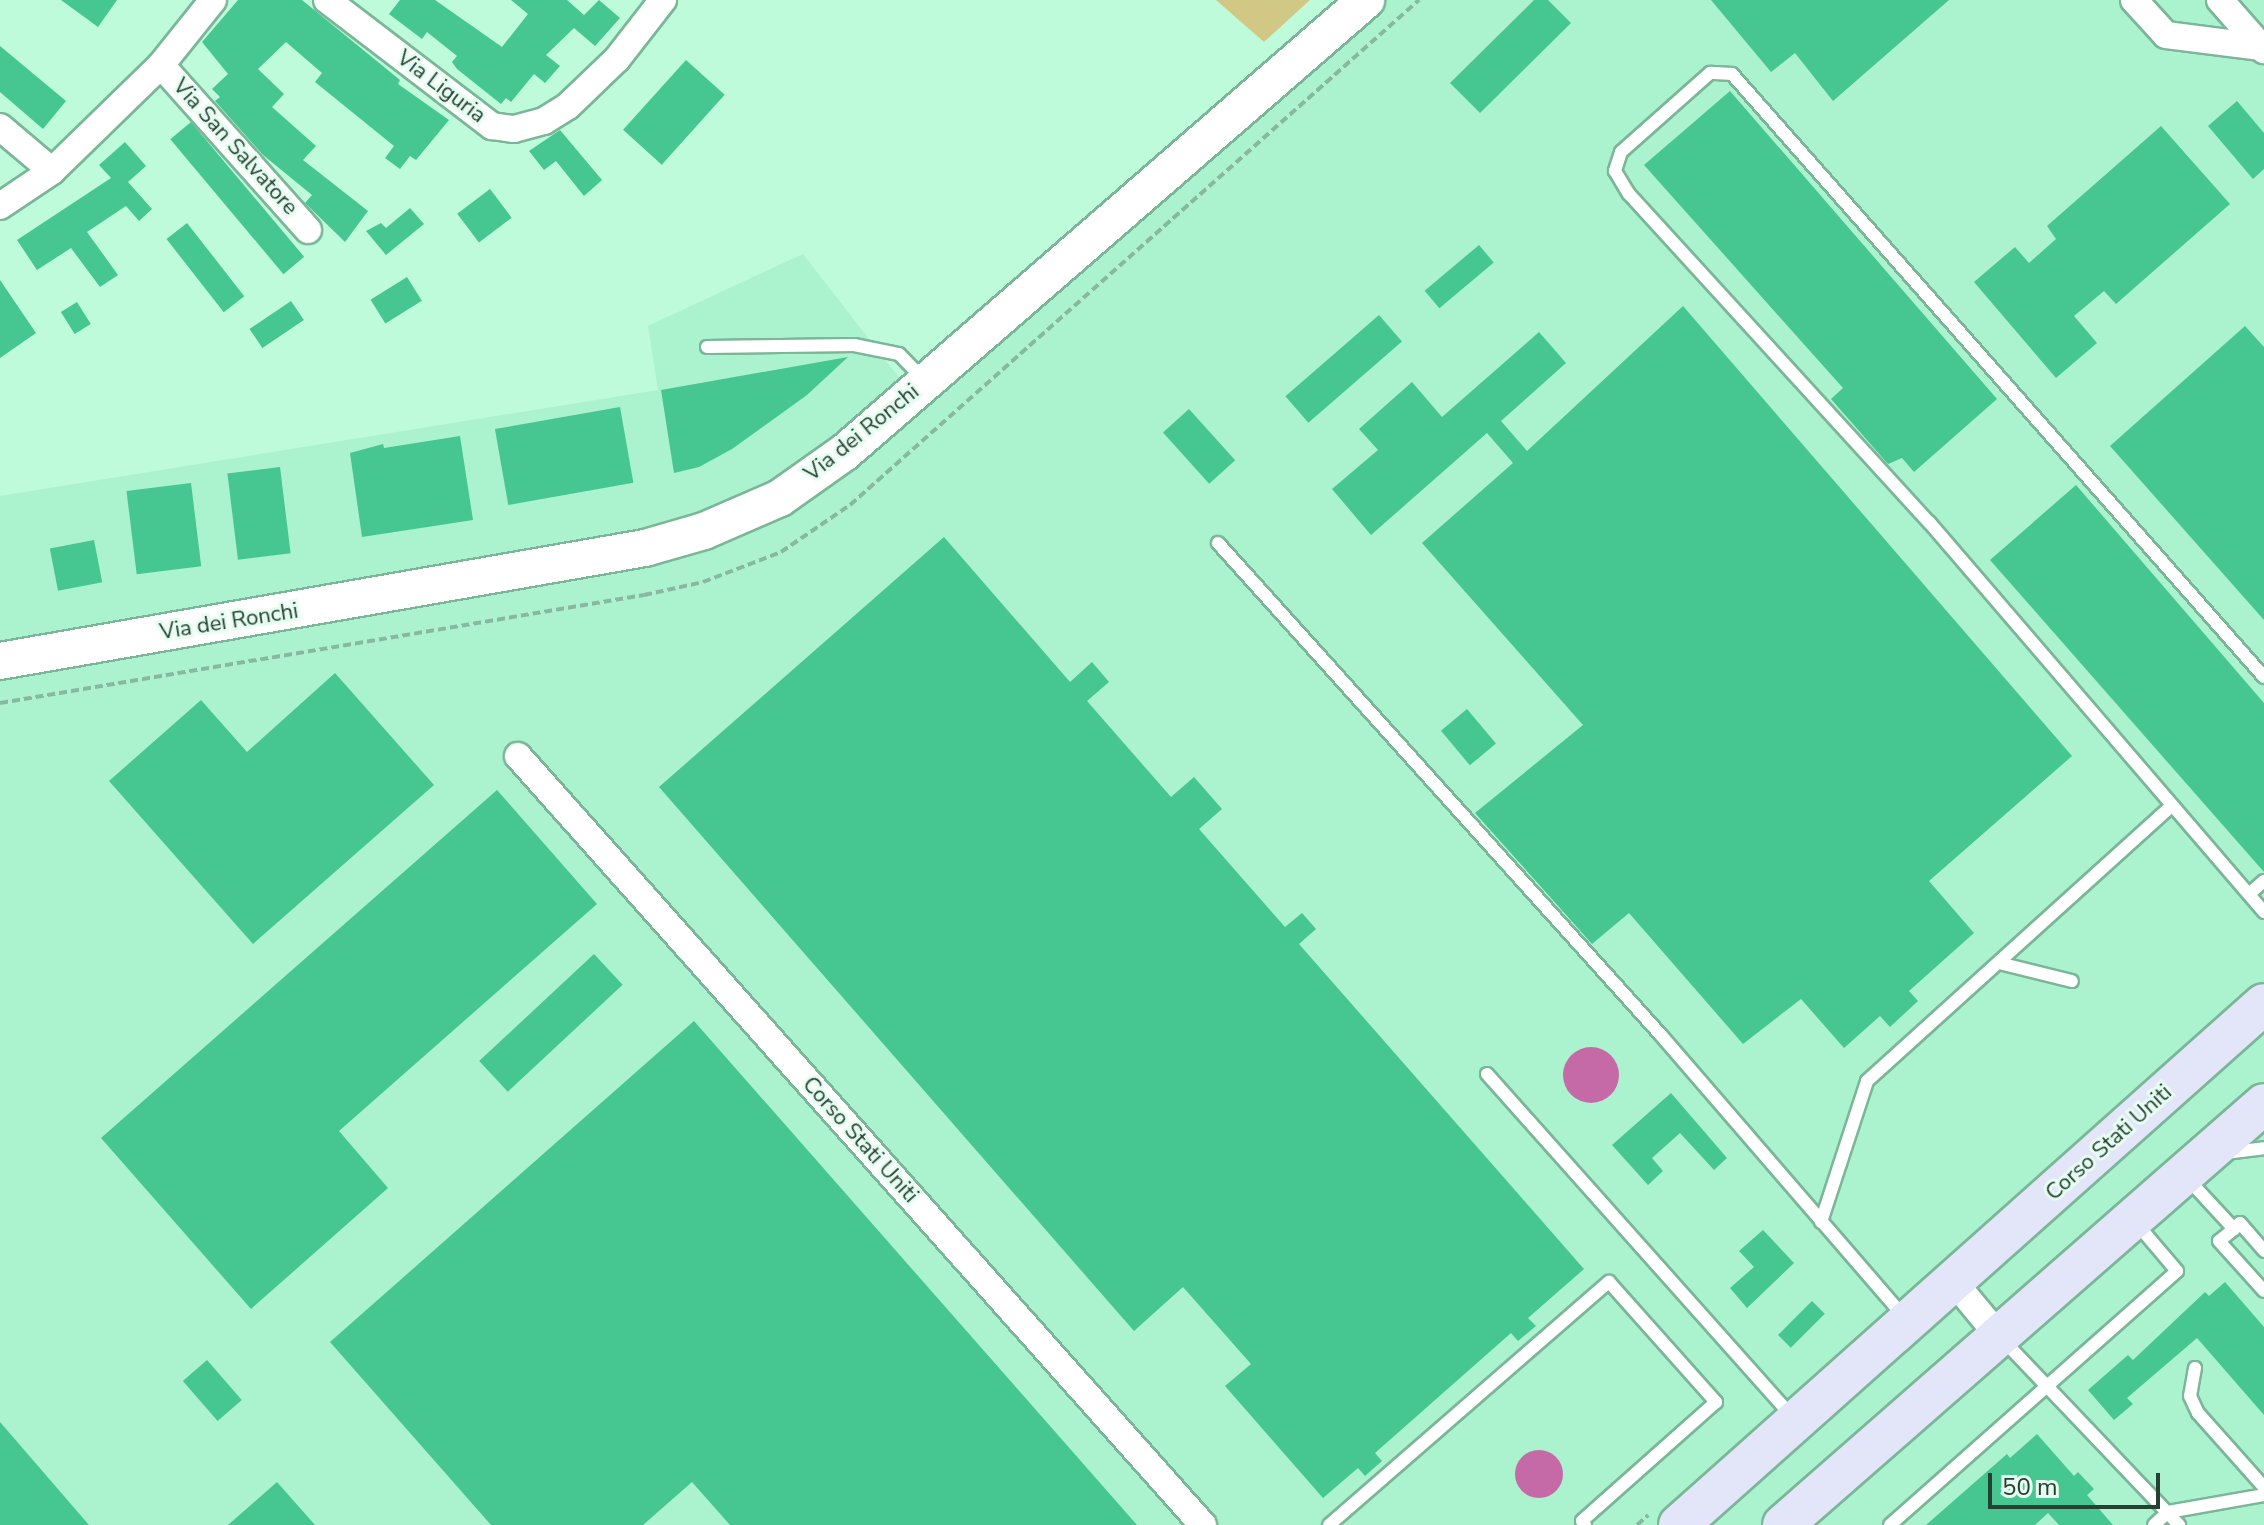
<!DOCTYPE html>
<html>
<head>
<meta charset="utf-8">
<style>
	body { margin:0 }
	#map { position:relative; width:2264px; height:1525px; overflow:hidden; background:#bdfbda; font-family:"Nunito Sans",sans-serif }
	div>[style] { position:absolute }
	.built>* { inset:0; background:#abf2ce }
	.green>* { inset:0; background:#d1c885 }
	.water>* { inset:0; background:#c66aa7 }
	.round { border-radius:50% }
	.building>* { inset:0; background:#46c690; transform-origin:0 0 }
	.path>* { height:4px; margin-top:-2px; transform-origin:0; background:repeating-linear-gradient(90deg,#88b9a0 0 8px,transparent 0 12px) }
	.roads { filter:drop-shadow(2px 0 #7ab697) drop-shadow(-2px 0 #7ab697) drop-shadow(0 2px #7ab697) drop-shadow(0 -2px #7ab697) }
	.lane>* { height:12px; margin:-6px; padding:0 6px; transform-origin:6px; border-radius:6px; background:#fff }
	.street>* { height:26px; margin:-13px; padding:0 13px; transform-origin:13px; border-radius:13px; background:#fff }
	.secondary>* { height:36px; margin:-18px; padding:0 18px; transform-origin:18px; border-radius:18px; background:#fff }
	.primary>* { height:40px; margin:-20px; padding:0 20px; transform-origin:20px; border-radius:20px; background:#e3e5f8 }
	span { translate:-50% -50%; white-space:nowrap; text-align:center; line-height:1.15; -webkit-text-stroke:6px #e6fef1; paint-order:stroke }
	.street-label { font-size:22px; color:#274034 }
	.scale { position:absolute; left:1988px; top:1473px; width:172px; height:36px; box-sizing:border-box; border:4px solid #274034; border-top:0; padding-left:10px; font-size:24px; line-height:28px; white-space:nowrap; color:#274034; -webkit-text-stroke:6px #e6fef1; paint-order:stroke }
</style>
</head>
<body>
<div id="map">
	<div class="built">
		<i style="clip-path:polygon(1377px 0,2264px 0,2264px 1525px,0 1525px,0 496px,658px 390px,648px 326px,803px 254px,921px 406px)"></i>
	</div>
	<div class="green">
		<i style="clip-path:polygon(1216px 0,1310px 0,1264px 42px)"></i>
	</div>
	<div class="water">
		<i class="round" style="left:1563px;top:1047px;width:56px;height:56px"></i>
		<i class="round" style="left:1515px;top:1450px;width:48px;height:48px"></i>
	</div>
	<div class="building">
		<i style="clip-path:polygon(61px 0,117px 0,98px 27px)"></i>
		<i style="clip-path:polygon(238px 0,302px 0,400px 80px,398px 84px,449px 120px,416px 160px,410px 156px,400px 169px,385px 158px,394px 146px,315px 82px,322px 73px,286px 42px,258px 69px,284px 94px,272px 107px,316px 146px,303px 160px,368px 211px,345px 242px,305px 203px,312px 195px,263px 155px,215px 101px,220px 97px,212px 89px,228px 74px,202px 42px)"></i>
		<i style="clip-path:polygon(400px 0,435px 0,502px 47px,528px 14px,511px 0,567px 0,584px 15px,599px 0,620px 18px,595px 46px,574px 28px,546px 55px,560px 66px,545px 83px,534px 74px,511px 102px,506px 98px,501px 104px,457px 69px,452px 62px,457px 56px,427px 32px,422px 39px,389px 14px)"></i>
		<i style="clip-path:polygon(1534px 0,1548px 0,1571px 23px,1480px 113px,1450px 83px)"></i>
		<i style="clip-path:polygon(1711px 0,1949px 0,1833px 101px,1795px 53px,1771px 72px)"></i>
		<i style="clip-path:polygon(0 46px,66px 101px,43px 129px,0 92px)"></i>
		<i style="left:686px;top:60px;width:52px;height:94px;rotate:42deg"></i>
		<i style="clip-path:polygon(1730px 91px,1997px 399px,1914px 472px,1902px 458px,1888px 464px,1831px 399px,1843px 388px,1644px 165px)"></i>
		<i style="clip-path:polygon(2237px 101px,2264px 133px,2264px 169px,2253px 179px,2208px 126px)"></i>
		<i style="left:191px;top:122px;width:176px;height:27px;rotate:50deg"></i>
		<i style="clip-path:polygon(2161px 126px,2230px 204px,2116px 304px,2104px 291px,2074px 316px,2097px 343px,2056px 378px,1974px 282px,2015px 247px,2029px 263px,2056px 239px,2047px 226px)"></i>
		<i style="clip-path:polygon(560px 130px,602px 180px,584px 196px,556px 161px,544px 170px,529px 151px)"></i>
		<i style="clip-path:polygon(125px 142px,146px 166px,128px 182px,152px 209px,139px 221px,126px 206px,87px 232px,118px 275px,100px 287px,71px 248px,37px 270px,17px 240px,111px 178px,99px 165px)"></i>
		<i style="left:490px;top:189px;width:36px;height:41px;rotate:53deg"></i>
		<i style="clip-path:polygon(410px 208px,424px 224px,386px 255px,366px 231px,381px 223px,386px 228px)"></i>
		<i style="left:187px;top:223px;width:93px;height:26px;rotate:52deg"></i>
		<i style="left:1479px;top:245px;width:23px;height:71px;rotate:50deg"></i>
		<i style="left:407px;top:277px;width:28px;height:43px;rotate:58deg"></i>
		<i style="clip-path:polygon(0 280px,36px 333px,0 358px)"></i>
		<i style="left:291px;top:301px;width:23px;height:50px;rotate:56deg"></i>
		<i style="left:77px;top:302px;width:26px;height:19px;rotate:58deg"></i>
		<i style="clip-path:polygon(1683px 306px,2072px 756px,1929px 881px,1974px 933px,1909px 991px,1918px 1001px,1890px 1027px,1880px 1016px,1844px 1048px,1801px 999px,1743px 1044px,1629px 913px,1592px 944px,1475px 813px,1583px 725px,1422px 543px,1513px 463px,1487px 433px,1371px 535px,1332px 489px,1378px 450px,1359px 429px,1412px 382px,1442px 417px,1539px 332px,1566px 363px,1501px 421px,1527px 451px)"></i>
		<i style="left:1379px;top:315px;width:35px;height:124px;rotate:49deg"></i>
		<i style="clip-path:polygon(2245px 326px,2264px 347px,2264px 620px,2110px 446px)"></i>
		<i style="clip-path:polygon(848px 357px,807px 395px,732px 449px,699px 467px,674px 473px,661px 390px)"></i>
		<i style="left:620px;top:407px;width:77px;height:127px;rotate:80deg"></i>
		<i style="left:1189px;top:409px;width:69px;height:35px;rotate:48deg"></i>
		<i style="clip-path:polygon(460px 436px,473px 520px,362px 537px,350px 453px,383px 444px,384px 448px)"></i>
		<i style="left:280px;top:467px;width:87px;height:53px;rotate:83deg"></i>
		<i style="left:191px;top:483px;width:84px;height:65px;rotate:83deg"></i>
		<i style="clip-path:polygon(2076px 485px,2264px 703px,2264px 872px,1990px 560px)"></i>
		<i style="clip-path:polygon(944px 537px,1070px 682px,1092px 662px,1109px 682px,1087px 701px,1171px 797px,1194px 777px,1222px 809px,1199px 829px,1285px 927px,1302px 913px,1316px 929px,1299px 944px,1584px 1269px,1528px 1318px,1536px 1326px,1518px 1341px,1511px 1333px,1375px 1453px,1382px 1461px,1365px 1476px,1358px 1468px,1323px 1498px,1225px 1386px,1251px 1364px,1183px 1287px,1134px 1331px,659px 787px)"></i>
		<i style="left:94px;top:540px;width:43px;height:45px;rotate:79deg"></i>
		<i style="clip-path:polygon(335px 673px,434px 785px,253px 944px,109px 781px,201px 700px,247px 752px)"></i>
		<i style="left:1467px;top:709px;width:45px;height:34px;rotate:50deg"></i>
		<i style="clip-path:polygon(497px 790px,597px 904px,339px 1131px,388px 1188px,251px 1309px,101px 1138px)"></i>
		<i style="left:594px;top:954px;width:42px;height:157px;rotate:47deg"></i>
		<i style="clip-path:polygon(694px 1021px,1137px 1525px,730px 1525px,692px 1482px,643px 1525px,491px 1525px,330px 1342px)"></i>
		<i style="clip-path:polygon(1671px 1093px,1727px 1158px,1714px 1170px,1680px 1133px,1652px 1158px,1663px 1171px,1648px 1185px,1612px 1145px)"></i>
		<i style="clip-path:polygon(1763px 1230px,1794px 1263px,1747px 1308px,1730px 1288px,1754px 1267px,1739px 1251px)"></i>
		<i style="clip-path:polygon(2225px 1282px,2264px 1327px,2264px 1415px,2197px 1338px,2127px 1398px,2133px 1404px,2114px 1420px,2088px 1390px,2128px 1355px,2133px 1360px,2205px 1292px,2209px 1296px)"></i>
		<i style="left:1812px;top:1301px;width:18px;height:48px;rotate:45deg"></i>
		<i style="left:207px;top:1360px;width:53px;height:32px;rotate:49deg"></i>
		<i style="clip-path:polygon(0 1422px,89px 1525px,0 1525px)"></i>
		<i style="clip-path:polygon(2037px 1434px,2074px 1476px,2078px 1472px,2094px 1489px,2087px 1495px,2113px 1525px,2059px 1525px,2048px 1513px,2035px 1525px,1926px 1525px,2007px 1454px,2010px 1458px)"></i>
		<i style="clip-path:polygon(277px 1482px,315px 1525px,228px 1525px)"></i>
	</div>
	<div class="path">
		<i style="left:0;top:703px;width:653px;rotate:-9.52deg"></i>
		<i style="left:644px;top:595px;width:60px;rotate:-12.4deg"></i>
		<i style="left:703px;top:582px;width:84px;rotate:-21deg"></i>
		<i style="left:781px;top:552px;width:83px;rotate:-34.3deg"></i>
		<i style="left:850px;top:505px;width:761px;rotate:-41.59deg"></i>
		<i style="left:1637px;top:1525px;width:15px;rotate:-42deg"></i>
	</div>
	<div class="roads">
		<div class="lane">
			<i style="left:707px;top:347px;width:147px;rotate:-0.8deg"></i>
			<i style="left:854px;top:345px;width:46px;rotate:11.3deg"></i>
			<i style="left:899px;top:354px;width:35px;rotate:46deg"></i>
			<i style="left:1218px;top:543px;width:661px;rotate:48.01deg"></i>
			<i style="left:1660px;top:1034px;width:372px;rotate:49.2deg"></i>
			<i style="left:2264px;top:677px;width:804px;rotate:-131.42deg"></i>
			<i style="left:1732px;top:74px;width:22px;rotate:-177deg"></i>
			<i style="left:1710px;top:73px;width:119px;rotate:138.4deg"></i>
			<i style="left:1621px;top:152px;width:20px;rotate:108deg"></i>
			<i style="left:1615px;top:171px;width:27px;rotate:59deg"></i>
			<i style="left:1629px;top:194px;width:445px;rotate:47.6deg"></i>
			<i style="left:1929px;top:522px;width:514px;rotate:49.34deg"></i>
			<i style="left:2249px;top:894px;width:20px;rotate:-41deg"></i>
			<i style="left:1999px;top:963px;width:75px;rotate:13.9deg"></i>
			<i style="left:1487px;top:1074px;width:457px;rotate:48.3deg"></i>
			<i style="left:2225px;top:1153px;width:39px;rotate:-7deg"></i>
			<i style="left:2186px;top:1177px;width:71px;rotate:47.3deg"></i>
			<i style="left:2234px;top:1229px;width:19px;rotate:141deg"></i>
			<i style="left:2219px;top:1241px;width:67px;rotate:48deg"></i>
			<i style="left:1821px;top:1222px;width:148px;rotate:-71.9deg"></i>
			<i style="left:1867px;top:1081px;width:411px;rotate:-42.1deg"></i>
			<i style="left:2234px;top:1229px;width:8px;rotate:-45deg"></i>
			<i style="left:2240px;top:1223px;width:37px;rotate:49deg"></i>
			<i style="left:2002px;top:1339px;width:257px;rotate:46.4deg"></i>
			<i style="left:2195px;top:1368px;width:28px;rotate:100deg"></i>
			<i style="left:2190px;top:1396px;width:19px;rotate:65deg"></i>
			<i style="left:2198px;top:1413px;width:99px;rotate:48.3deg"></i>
			<i style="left:1329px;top:1525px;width:371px;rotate:-41deg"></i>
			<i style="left:1609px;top:1282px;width:161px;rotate:48.3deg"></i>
			<i style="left:1716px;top:1402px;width:179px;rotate:138.4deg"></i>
			<i style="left:1582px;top:1521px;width:5px;rotate:53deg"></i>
			<i style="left:1890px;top:1525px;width:383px;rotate:-41.5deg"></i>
			<i style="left:2177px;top:1271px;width:62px;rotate:-130.4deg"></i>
			<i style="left:2154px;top:1525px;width:19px;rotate:-43deg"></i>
			<i style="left:2168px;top:1512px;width:97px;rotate:-10deg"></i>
		</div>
		<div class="street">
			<i style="left:327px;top:0;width:208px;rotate:37.4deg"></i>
			<i style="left:492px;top:126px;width:22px;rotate:8deg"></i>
			<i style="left:514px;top:129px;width:31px;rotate:-15deg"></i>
			<i style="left:544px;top:121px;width:28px;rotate:-32deg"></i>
			<i style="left:568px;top:106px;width:68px;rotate:-43.8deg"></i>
			<i style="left:617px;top:59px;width:75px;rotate:-52.1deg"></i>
			<i style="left:2134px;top:0;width:47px;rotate:47.6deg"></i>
			<i style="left:2166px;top:35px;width:96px;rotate:7.2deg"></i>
			<i style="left:2220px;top:0;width:67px;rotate:48.7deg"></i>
			<i style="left:161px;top:65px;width:221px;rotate:48.3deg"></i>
			<i style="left:0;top:127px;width:68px;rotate:40.2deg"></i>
			<i style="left:0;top:206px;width:63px;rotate:-33.9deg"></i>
			<i style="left:52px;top:171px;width:152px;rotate:-44.2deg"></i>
			<i style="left:161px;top:65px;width:83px;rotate:-51.3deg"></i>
			<i style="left:518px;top:756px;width:1030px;rotate:48.31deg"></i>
			<i style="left:1954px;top:1282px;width:69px;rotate:50.3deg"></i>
		</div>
		<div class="secondary">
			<i style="left:0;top:661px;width:655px;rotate:-9.94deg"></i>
			<i style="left:645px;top:548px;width:61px;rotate:-16.1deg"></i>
			<i style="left:704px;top:531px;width:83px;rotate:-23.5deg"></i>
			<i style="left:780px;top:498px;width:80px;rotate:-35.3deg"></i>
			<i style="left:845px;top:452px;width:690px;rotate:-40.94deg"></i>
		</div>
		<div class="primary">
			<i style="left:1679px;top:1525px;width:783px;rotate:-41.69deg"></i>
			<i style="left:1783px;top:1525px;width:639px;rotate:-41.19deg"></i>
		</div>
	</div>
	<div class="street-label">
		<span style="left:441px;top:87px;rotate:37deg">Via Liguria</span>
		<span style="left:235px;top:147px;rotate:48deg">Via San Salvatore</span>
		<span style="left:862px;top:433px;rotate:-39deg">Via dei Ronchi</span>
		<span style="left:229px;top:622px;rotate:-9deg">Via dei Ronchi</span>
		<span style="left:860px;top:1140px;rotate:48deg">Corso Stati Uniti</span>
		<span style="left:2109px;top:1143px;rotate:-42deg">Corso Stati Uniti</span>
	</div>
	<div class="scale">50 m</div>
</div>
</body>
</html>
